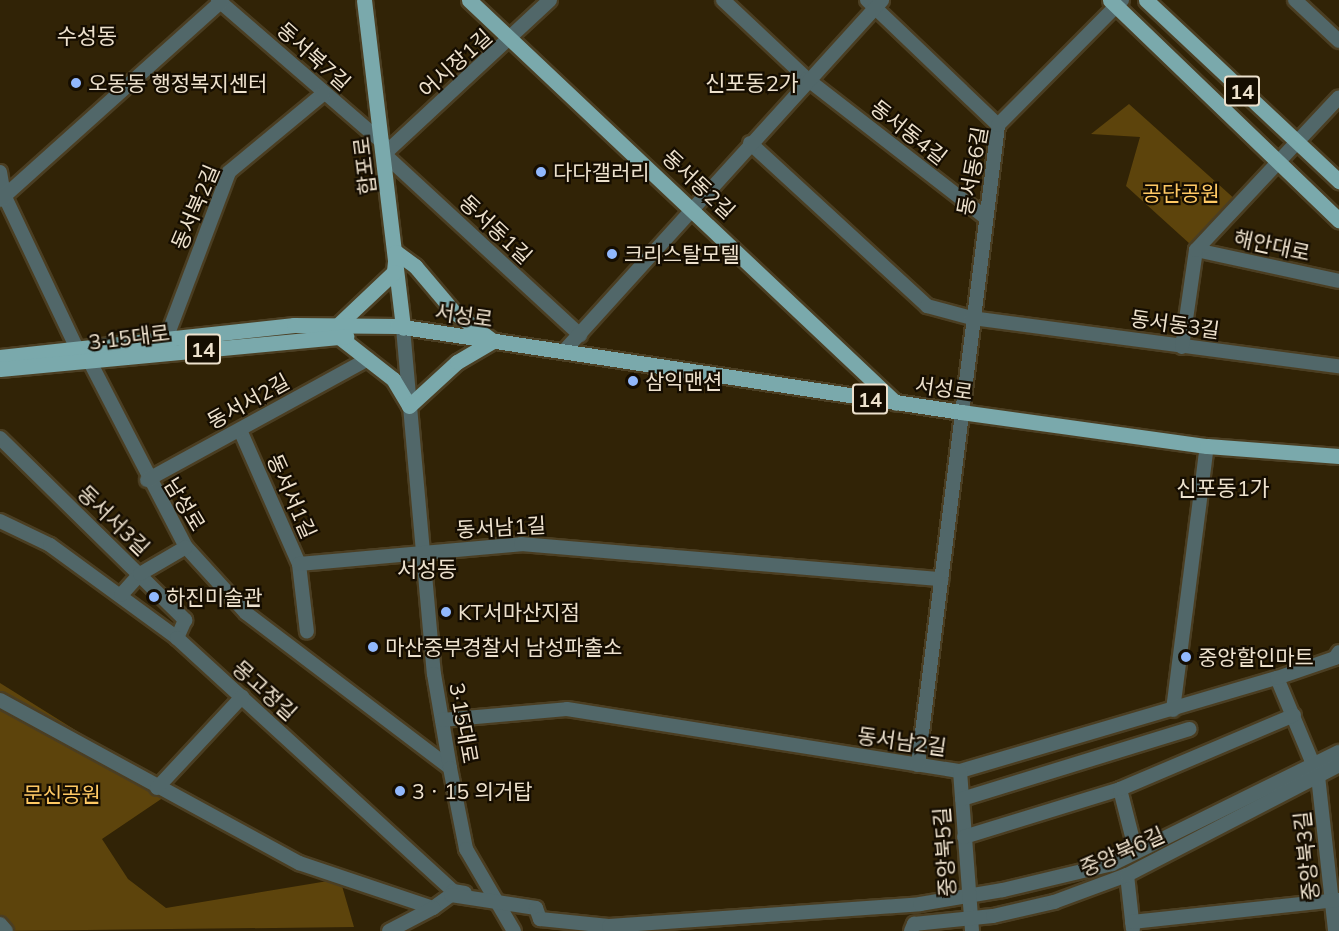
<!DOCTYPE html>
<html>
<head>
<meta charset="utf-8">
<style>
	body { margin:0 }
	#map { position:relative; width:1339px; height:931px; overflow:hidden; background:#312306; font-family:Mulish,"Noto Sans KR",sans-serif }
	div>[style] { position:absolute }
	.green>* { inset:0; background:#5d440c }
	.roads { filter:drop-shadow(2px 0 #4b3e22) drop-shadow(-2px 0 #4b3e22) drop-shadow(0 2px #4b3e22) drop-shadow(0 -2px #4b3e22) }
	.minor>* { height:14px; margin:-7px; padding:0 7px; transform-origin:7px; border-radius:7px; background:#516769 }
	.major>* { height:15px; margin:-7.5px; padding:0 7.5px; transform-origin:7.5px; border-radius:7.5px; background:#7aa9ac }
	.dots>* { width:16px; height:16px; translate:-50% -50%; box-sizing:border-box; border:3px solid #150d01; border-radius:50% }
	span { translate:-50% -50%; white-space:nowrap; text-align:center; line-height:1.15; -webkit-text-stroke:4.5px #150d01; paint-order:stroke }
	.shield-label span { padding:2px 4px; background:#150d01; border:2px solid; border-radius:4px; -webkit-text-stroke-width:0 }
	.shield-label { font-size:20px; color:#ede1cd; font-weight:700 }
	.street-label { font-size:21px; color:#ede1cd }
	.poi-label { font-size:21px; color:#ede1cd }
	.left { translate:0 -50%; text-align:left }
	.park-label { font-size:21px; color:#ffc964 }
	.neighbourhood-label { font-size:22px; color:#ede1cd }
</style>
</head>
<body>
<div id="map">
	<div class="green">
		<i style="clip-path:polygon(1129px 104px,1237px 201px,1190px 244px,1126px 186px,1140px 137px,1091px 134px)"></i>
		<i style="clip-path:polygon(0 683px,173px 791px,102px 839px,128px 879px,166px 908px,340px 879px,354px 927px,0 931px)"></i>
	</div>
	<div class="roads">
		<div class="minor">
			<i style="left:218px;top:0;width:218px;rotate:40.9deg"></i>
			<i style="left:550px;top:0;width:226px;rotate:137.1deg"></i>
			<i style="left:384px;top:154px;width:267px;rotate:42.7deg"></i>
			<i style="left:723px;top:0;width:115px;rotate:43.2deg"></i>
			<i style="left:807px;top:79px;width:225px;rotate:37.8deg"></i>
			<i style="left:867px;top:0;width:181px;rotate:43.7deg"></i>
			<i style="left:1295px;top:0;width:60px;rotate:43deg"></i>
			<i style="left:750px;top:143px;width:241px;rotate:42.6deg"></i>
			<i style="left:927px;top:306px;width:47px;rotate:14.9deg"></i>
			<i style="left:972px;top:318px;width:370px;rotate:7.5deg"></i>
			<i style="left:0;top:172px;width:23px;rotate:80deg"></i>
			<i style="left:4px;top:195px;width:173px;rotate:64.6deg"></i>
			<i style="left:78px;top:351px;width:16px;rotate:43deg"></i>
			<i style="left:90px;top:362px;width:208px;rotate:62.6deg"></i>
			<i style="left:186px;top:547px;width:89px;rotate:47.7deg"></i>
			<i style="left:246px;top:613px;width:256px;rotate:37.2deg"></i>
			<i style="left:0;top:200px;width:298px;rotate:-41.9deg"></i>
			<i style="left:1196px;top:250px;width:146px;rotate:12.2deg"></i>
			<i style="left:403px;top:328px;width:347px;rotate:84.9deg"></i>
			<i style="left:434px;top:674px;width:95px;rotate:80.3deg"></i>
			<i style="left:450px;top:768px;width:83px;rotate:78.8deg"></i>
			<i style="left:466px;top:849px;width:95px;rotate:59.7deg"></i>
			<i style="left:163px;top:347px;width:187px;rotate:-69.3deg"></i>
			<i style="left:229px;top:172px;width:122px;rotate:-39.7deg"></i>
			<i style="left:1182px;top:347px;width:98px;rotate:-81.8deg"></i>
			<i style="left:1196px;top:250px;width:209px;rotate:-46.9deg"></i>
			<i style="left:565px;top:350px;width:472px;rotate:-47.8deg"></i>
			<i style="left:240px;top:430px;width:146px;rotate:66.2deg"></i>
			<i style="left:299px;top:564px;width:68px;rotate:83.3deg"></i>
			<i style="left:0;top:438px;width:260px;rotate:44.5deg"></i>
			<i style="left:185px;top:620px;width:20px;rotate:114deg"></i>
			<i style="left:147px;top:480px;width:252px;rotate:-28.7deg"></i>
			<i style="left:0;top:521px;width:55px;rotate:25.6deg"></i>
			<i style="left:50px;top:545px;width:157px;rotate:36.2deg"></i>
			<i style="left:177px;top:638px;width:374px;rotate:42.5deg"></i>
			<i style="left:453px;top:891px;width:12px;rotate:9deg"></i>
			<i style="left:299px;top:564px;width:223px;rotate:-5.1deg"></i>
			<i style="left:521px;top:544px;width:422px;rotate:4.8deg"></i>
			<i style="left:121px;top:595px;width:28px;rotate:-48deg"></i>
			<i style="left:140px;top:574px;width:53px;rotate:-30.4deg"></i>
			<i style="left:1277px;top:678px;width:106px;rotate:67.3deg"></i>
			<i style="left:1318px;top:776px;width:156px;rotate:83.7deg"></i>
			<i style="left:0;top:700px;width:341px;rotate:28.6deg"></i>
			<i style="left:299px;top:863px;width:141px;rotate:18.6deg"></i>
			<i style="left:433px;top:908px;width:22px;rotate:-36deg"></i>
			<i style="left:451px;top:895px;width:86px;rotate:8.7deg"></i>
			<i style="left:536px;top:908px;width:12px;rotate:70deg"></i>
			<i style="left:540px;top:919px;width:69px;rotate:5.8deg"></i>
			<i style="left:609px;top:926px;width:312px;rotate:-4deg"></i>
			<i style="left:920px;top:904px;width:84px;rotate:-9.6deg"></i>
			<i style="left:1003px;top:890px;width:112px;rotate:-13.4deg"></i>
			<i style="left:1112px;top:864px;width:253px;rotate:-26.3deg"></i>
			<i style="left:1173px;top:710px;width:266px;rotate:-82.7deg"></i>
			<i style="left:442px;top:720px;width:125px;rotate:-5deg"></i>
			<i style="left:567px;top:709px;width:398px;rotate:9deg"></i>
			<i style="left:960px;top:771px;width:330px;rotate:-16.4deg"></i>
			<i style="left:1277px;top:678px;width:61px;rotate:-19deg"></i>
			<i style="left:1335px;top:658px;width:7px;rotate:-56deg"></i>
			<i style="left:918px;top:765px;width:645px;rotate:-82.87deg"></i>
			<i style="left:998px;top:125px;width:176px;rotate:-45.2deg"></i>
			<i style="left:960px;top:771px;width:160px;rotate:85.7deg"></i>
			<i style="left:157px;top:788px;width:125px;rotate:-47deg"></i>
			<i style="left:962px;top:799px;width:238px;rotate:-17.1deg"></i>
			<i style="left:964px;top:837px;width:163px;rotate:-17.1deg"></i>
			<i style="left:1136px;top:852px;width:65px;rotate:-104.3deg"></i>
			<i style="left:1120px;top:789px;width:189px;rotate:-23deg"></i>
			<i style="left:1127px;top:875px;width:54px;rotate:83.7deg"></i>
			<i style="left:1132px;top:922px;width:208px;rotate:-6.1deg"></i>
			<i style="left:0;top:924px;width:9px;rotate:49deg"></i>
			<i style="left:389px;top:931px;width:50px;rotate:-27.6deg"></i>
			<i style="left:911px;top:931px;width:8px;rotate:-67deg"></i>
			<i style="left:914px;top:924px;width:79px;rotate:-5.8deg"></i>
			<i style="left:993px;top:916px;width:63px;rotate:-12.9deg"></i>
			<i style="left:1054px;top:902px;width:78px;rotate:-20.3deg"></i>
			<i style="left:1127px;top:875px;width:239px;rotate:-27.4deg"></i>
		</div>
		<div class="major">
			<i style="left:364px;top:0;width:330px;rotate:83.2deg"></i>
			<i style="left:469px;top:0;width:587px;rotate:43.34deg"></i>
			<i style="left:1110px;top:0;width:318px;rotate:43.9deg"></i>
			<i style="left:1146px;top:0;width:265px;rotate:43.2deg"></i>
			<i style="left:338px;top:336px;width:70px;rotate:38deg"></i>
			<i style="left:393px;top:379px;width:31px;rotate:59deg"></i>
			<i style="left:409px;top:406px;width:65px;rotate:-42.5deg"></i>
			<i style="left:457px;top:362px;width:42px;rotate:-30.3deg"></i>
			<i style="left:493px;top:341px;width:49px;rotate:-143.4deg"></i>
			<i style="left:454px;top:312px;width:60px;rotate:-130.3deg"></i>
			<i style="left:415px;top:266px;width:24px;rotate:-144deg"></i>
			<i style="left:396px;top:252px;width:20px;rotate:96deg"></i>
			<i style="left:394px;top:272px;width:77px;rotate:136.6deg"></i>
			<i style="left:0;top:357px;width:296px;rotate:-6.2deg"></i>
			<i style="left:294px;top:325px;width:103px;rotate:0.6deg"></i>
			<i style="left:397px;top:326px;width:571px;rotate:8.67deg"></i>
			<i style="left:961px;top:412px;width:248px;rotate:7.9deg"></i>
			<i style="left:1207px;top:446px;width:132px;rotate:4.3deg"></i>
			<i style="left:0;top:369px;width:348px;rotate:-5.4deg"></i>
		</div>
	</div>
	<div class="dots">
		<i style="left:76px;top:83px;background:#91b8fd"></i>
		<i style="left:541px;top:172px;background:#91b8fd"></i>
		<i style="left:612px;top:254px;background:#91b8fd"></i>
		<i style="left:633px;top:381px;background:#91b8fd"></i>
		<i style="left:154px;top:597px;background:#91b8fd"></i>
		<i style="left:446px;top:612px;background:#91b8fd"></i>
		<i style="left:373px;top:647px;background:#91b8fd"></i>
		<i style="left:1186px;top:657px;background:#91b8fd"></i>
		<i style="left:400px;top:791px;background:#91b8fd"></i>
	</div>
	<div class="shield-label">
		<span style="left:1242px;top:91px">14</span>
		<span style="left:203px;top:349px">14</span>
		<span style="left:870px;top:399px">14</span>
	</div>
	<div class="street-label">
		<span style="left:314px;top:56px;rotate:42deg">동서북7길</span>
		<span style="left:455px;top:63px;rotate:-42deg">어시장1길</span>
		<span style="left:909px;top:132px;rotate:38deg">동서동4길</span>
		<span style="left:364px;top:166px;rotate:-97deg">합포로</span>
		<span style="left:972px;top:171px;rotate:-80deg">동서동6길</span>
		<span style="left:699px;top:184px;rotate:43deg">동서동2길</span>
		<span style="left:195px;top:207px;rotate:-67deg">동서북2길</span>
		<span style="left:496px;top:229px;rotate:43deg">동서동1길</span>
		<span style="left:1272px;top:245px;rotate:12deg">해안대로</span>
		<span style="left:464px;top:315px;rotate:8deg">서성로</span>
		<span style="left:1175px;top:324px;rotate:8deg">동서동3길</span>
		<span style="left:129px;top:337px;rotate:-7deg">3·15대로</span>
		<span style="left:944px;top:388px;rotate:8deg">서성로</span>
		<span style="left:248px;top:401px;rotate:-29deg">동서서2길</span>
		<span style="left:292px;top:496px;rotate:66deg">동서서1길</span>
		<span style="left:185px;top:504px;rotate:59deg">남성로</span>
		<span style="left:114px;top:520px;rotate:44deg">동서서3길</span>
		<span style="left:501px;top:527px;rotate:-3deg">동서남1길</span>
		<span style="left:265px;top:690px;rotate:42deg">몽고정길</span>
		<span style="left:464px;top:723px;rotate:80deg">3·15대로</span>
		<span style="left:902px;top:741px;rotate:8deg">동서남2길</span>
		<span style="left:1122px;top:851px;rotate:-24deg">중앙북6길</span>
		<span style="left:944px;top:852px;rotate:-94deg">중앙북5길</span>
		<span style="left:1306px;top:856px;rotate:-96deg">중앙북3길</span>
	</div>
	<div class="poi-label">
		<span class="left" style="left:88px;top:83px">오동동 행정복지센터</span>
		<span class="left" style="left:553px;top:172px">다다갤러리</span>
		<span class="left" style="left:624px;top:254px">크리스탈모텔</span>
		<span class="left" style="left:645px;top:381px">삼익맨션</span>
		<span class="left" style="left:166px;top:597px">하진미술관</span>
		<span class="left" style="left:458px;top:612px">KT서마산지점</span>
		<span class="left" style="left:385px;top:647px">마산중부경찰서 남성파출소</span>
		<span class="left" style="left:1198px;top:657px">중앙할인마트</span>
		<span class="left" style="left:412px;top:791px">3ㆍ15 의거탑</span>
	</div>
	<div class="park-label">
		<span style="left:1181px;top:193px">공단공원</span>
		<span style="left:62px;top:794px">문신공원</span>
	</div>
	<div class="neighbourhood-label">
		<span style="left:87px;top:37px">수성동</span>
		<span style="left:752px;top:84px">신포동2가</span>
		<span style="left:1223px;top:489px">신포동1가</span>
		<span style="left:427px;top:570px">서성동</span>
	</div>
</div>
</body>
</html>
